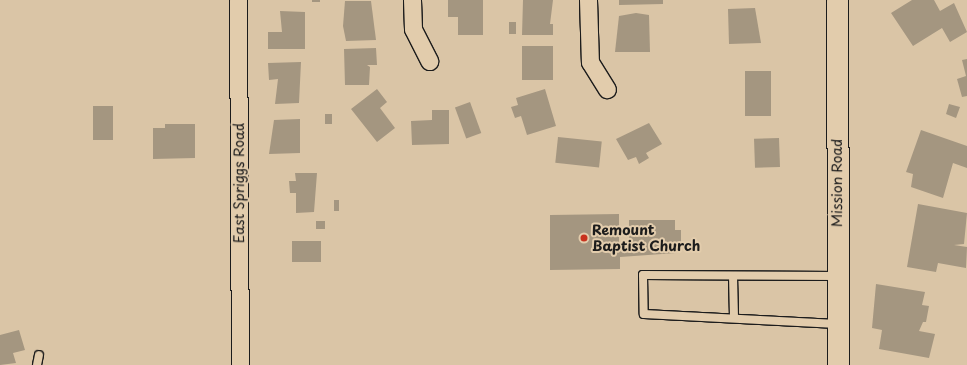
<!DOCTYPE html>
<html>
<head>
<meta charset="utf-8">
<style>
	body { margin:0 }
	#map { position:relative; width:967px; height:365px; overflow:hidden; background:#dac5a6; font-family:"Playpen Sans",sans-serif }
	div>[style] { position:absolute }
	.building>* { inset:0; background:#a49680; transform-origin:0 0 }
	.roads { filter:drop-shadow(1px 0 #1c1c1c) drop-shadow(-1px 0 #1c1c1c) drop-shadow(0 1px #1c1c1c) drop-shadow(0 -1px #1c1c1c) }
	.service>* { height:8px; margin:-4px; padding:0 4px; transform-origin:4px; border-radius:4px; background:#e2ccac }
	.minor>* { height:17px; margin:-8.5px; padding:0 8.5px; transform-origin:8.5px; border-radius:8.5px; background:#e2ccac }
	.tertiary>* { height:21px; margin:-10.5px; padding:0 10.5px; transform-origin:10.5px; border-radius:10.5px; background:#e2ccac }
	.dots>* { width:11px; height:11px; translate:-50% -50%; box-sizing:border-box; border:2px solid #e2ccac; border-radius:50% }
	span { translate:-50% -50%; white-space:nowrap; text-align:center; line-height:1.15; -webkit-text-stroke:4px #e2ccac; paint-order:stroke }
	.street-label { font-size:14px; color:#1c1c1c }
	.poi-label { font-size:14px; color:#1c1c1c; font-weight:700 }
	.left { translate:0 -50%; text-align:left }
</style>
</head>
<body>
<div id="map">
	<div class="building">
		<i style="left:312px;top:0;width:8px;height:2px"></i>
		<i style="clip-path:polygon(448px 0,483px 0,483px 35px,458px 35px,458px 17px,448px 17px)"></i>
		<i style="clip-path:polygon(523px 0,553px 0,550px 24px,553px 24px,553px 35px,522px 35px)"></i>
		<i style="clip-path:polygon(619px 0,663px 0,663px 4px,619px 5px)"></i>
		<i style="clip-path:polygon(912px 0,934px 0,940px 11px,954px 3px,967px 32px,950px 42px,942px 28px,913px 46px,891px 13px)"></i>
		<i style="clip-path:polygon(345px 1px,371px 1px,376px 40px,346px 41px,343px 26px)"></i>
		<i style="clip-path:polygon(755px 8px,761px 43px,729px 44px,728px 9px)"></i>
		<i style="clip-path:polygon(280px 11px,305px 12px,305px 49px,268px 49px,268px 32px,282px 32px)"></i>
		<i style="clip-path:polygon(636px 13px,649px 15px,650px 52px,615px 52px,619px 16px)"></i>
		<i style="left:509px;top:22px;width:7px;height:12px"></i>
		<i style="left:522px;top:46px;width:31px;height:34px"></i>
		<i style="clip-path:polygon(376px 48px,377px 65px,367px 65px,370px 67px,369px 85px,345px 85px,344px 49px)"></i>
		<i style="clip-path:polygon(967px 59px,967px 96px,962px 97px,957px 79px,966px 76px,962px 60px)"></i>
		<i style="clip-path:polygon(301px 62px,299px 103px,275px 104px,278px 79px,269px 80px,268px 63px)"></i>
		<i style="left:745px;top:71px;width:26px;height:45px"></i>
		<i style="clip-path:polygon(377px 89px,387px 102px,380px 108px,395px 128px,377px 142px,351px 109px)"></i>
		<i style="clip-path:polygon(545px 89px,556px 126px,527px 135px,521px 116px,515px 118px,511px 107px,518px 105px,516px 98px)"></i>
		<i style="left:470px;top:102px;width:33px;height:16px;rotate:70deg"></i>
		<i style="clip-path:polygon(949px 104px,960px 107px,956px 118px,946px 114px)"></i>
		<i style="left:113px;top:106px;width:34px;height:20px;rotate:90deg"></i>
		<i style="clip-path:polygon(432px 110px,449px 110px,449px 144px,412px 145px,411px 121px,432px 120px)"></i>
		<i style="left:325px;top:114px;width:7px;height:10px"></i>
		<i style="clip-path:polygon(300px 119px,300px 153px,269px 154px,274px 120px)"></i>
		<i style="clip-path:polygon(649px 123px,662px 144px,646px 153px,649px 158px,639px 164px,636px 157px,628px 160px,616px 139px)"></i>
		<i style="clip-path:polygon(165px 124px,195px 124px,195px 158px,153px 159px,153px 128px,165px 128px)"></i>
		<i style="clip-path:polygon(921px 130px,967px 146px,967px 168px,953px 163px,943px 198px,911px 187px,913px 174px,906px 172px)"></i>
		<i style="left:558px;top:137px;width:44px;height:26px;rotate:6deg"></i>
		<i style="left:779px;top:138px;width:29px;height:25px;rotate:88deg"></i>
		<i style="clip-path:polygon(295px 173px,317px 173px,314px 212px,296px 213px,296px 193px,290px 193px,289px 181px,296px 181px)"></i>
		<i style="left:339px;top:200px;width:11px;height:5px;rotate:90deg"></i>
		<i style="clip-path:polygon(918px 204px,967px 213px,964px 244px,954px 245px,967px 247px,966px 268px,938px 263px,936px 272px,907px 267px)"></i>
		<i style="clip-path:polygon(619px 214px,619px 248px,629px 248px,629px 220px,675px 220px,675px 230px,681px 230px,681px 246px,676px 246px,676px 253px,620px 257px,620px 269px,550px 270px,550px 215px)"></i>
		<i style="left:316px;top:221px;width:9px;height:8px"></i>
		<i style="left:321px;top:241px;width:21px;height:29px;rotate:90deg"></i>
		<i style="clip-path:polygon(876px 284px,925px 292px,922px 305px,929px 306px,926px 322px,923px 322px,919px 331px,935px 334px,929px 358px,879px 349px,882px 330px,872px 328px)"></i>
		<i style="clip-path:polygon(19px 330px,25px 350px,13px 353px,16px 363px,0 365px,0 335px)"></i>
	</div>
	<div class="roads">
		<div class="service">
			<i style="left:733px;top:276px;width:42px;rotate:88.6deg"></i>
			<i style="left:837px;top:276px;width:194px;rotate:-179.7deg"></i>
			<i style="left:643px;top:275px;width:39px;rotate:89deg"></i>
			<i style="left:644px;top:314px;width:193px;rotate:3deg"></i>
			<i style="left:37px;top:365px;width:10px;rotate:-79deg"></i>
		</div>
		<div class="minor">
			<i style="left:238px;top:0;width:365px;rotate:89.7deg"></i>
			<i style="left:412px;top:0;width:29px;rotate:88deg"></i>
			<i style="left:413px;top:29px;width:36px;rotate:63deg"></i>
			<i style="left:588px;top:0;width:62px;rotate:88.2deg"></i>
			<i style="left:590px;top:62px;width:32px;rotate:58deg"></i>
		</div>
		<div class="tertiary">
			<i style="left:837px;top:0;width:365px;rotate:89.8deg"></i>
		</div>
	</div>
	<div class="dots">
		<i style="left:584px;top:238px;background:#c8321e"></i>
	</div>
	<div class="street-label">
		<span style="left:239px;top:183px;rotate:-90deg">East Spriggs Road</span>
		<span style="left:837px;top:183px;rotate:-90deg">Mission Road</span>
	</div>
	<div class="poi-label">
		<span class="left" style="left:592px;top:238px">Remount<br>Baptist Church</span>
	</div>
</div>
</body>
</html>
